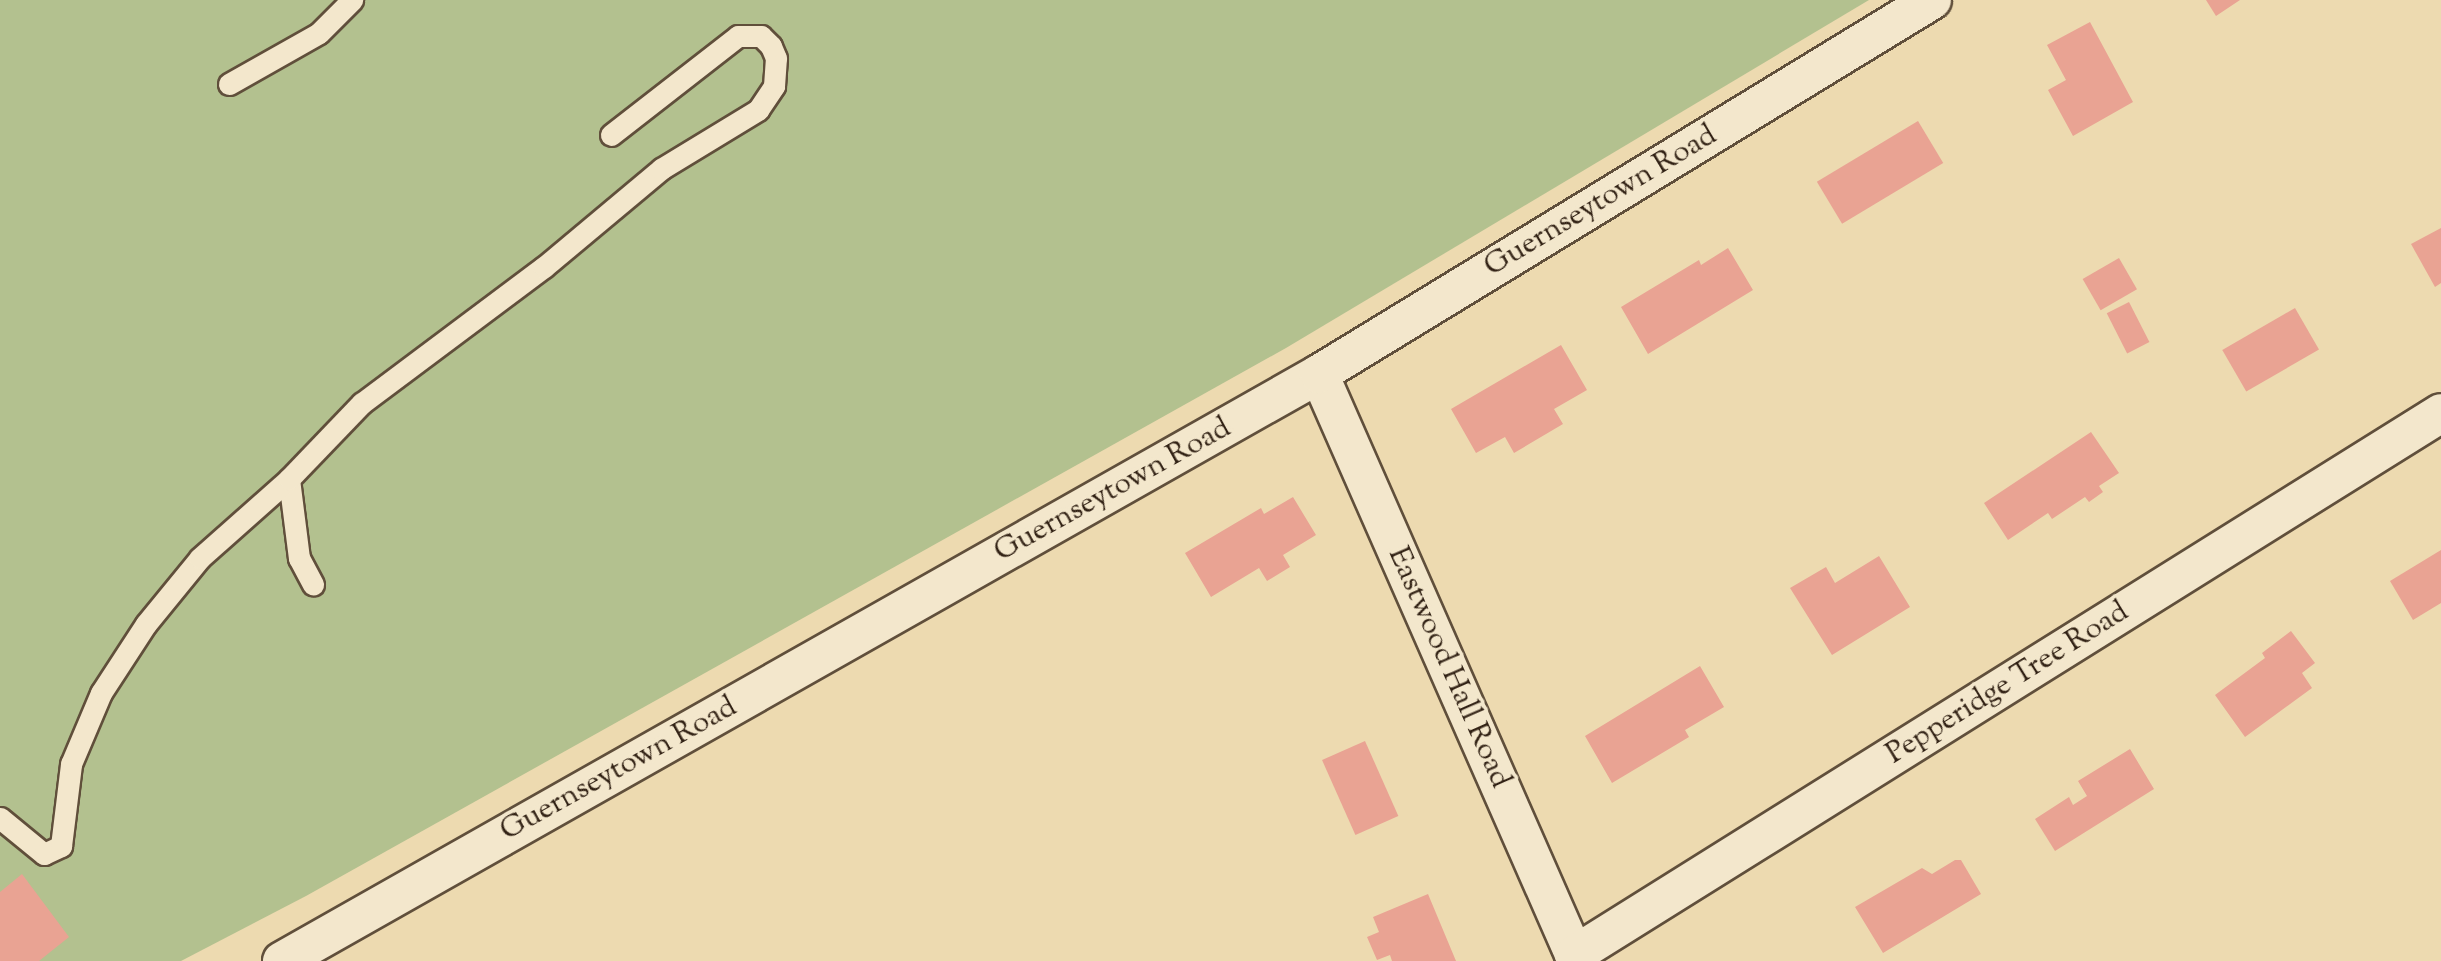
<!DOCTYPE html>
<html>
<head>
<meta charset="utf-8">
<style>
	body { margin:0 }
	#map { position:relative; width:2441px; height:961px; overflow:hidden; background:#eddab0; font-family:"Sorts Mill Goudy",serif }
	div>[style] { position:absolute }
	.green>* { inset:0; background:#b3c18f }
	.building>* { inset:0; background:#e9a393; transform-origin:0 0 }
	.roads { filter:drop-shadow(2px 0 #604f3b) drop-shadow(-2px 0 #604f3b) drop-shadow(0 2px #604f3b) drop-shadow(0 -2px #604f3b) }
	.lane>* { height:21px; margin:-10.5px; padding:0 10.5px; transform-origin:10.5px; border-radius:10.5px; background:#f3e7cc }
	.street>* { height:38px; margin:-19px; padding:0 19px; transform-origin:19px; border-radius:19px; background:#f3e7cc }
	.secondary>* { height:38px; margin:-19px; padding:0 19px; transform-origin:19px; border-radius:19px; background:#f3e7cc }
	span { translate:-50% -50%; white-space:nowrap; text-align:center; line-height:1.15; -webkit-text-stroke:7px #f3e7cc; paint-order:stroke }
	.street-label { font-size:30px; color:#312114 }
</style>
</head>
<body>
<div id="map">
	<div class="green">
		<i style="clip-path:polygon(0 0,1869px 0,1286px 348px,306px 896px,181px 961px,0 961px)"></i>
	</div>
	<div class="building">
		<i style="clip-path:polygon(2206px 0,2240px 0,2216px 16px)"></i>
		<i style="clip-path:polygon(2090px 22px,2133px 102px,2073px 136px,2048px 90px,2066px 80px,2047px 45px)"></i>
		<i style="left:1918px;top:121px;width:49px;height:118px;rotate:59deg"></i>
		<i style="clip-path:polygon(2441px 228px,2441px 283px,2435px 287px,2411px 244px)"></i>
		<i style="clip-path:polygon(1728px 248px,1753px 290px,1648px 354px,1621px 307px,1699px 260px,1701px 265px)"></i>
		<i style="left:2119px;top:258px;width:36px;height:42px;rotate:60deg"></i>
		<i style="left:2129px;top:302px;width:45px;height:25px;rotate:63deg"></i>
		<i style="left:2295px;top:308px;width:48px;height:84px;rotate:60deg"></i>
		<i style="clip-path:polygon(1561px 345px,1587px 390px,1554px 409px,1563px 424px,1514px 453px,1505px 437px,1476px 453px,1451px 409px)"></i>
		<i style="clip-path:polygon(2091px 432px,2119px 473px,2099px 486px,2103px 492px,2089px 502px,2085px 497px,2052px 519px,2048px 513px,2008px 540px,1984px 503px)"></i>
		<i style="clip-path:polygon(1293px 497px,1316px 535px,1283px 555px,1290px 567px,1267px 581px,1259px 568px,1211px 597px,1185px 553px,1261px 508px,1264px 514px)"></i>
		<i style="clip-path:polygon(2441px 550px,2441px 603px,2413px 620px,2390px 581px)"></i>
		<i style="clip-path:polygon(1879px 556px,1910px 607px,1832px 655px,1790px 588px,1826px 567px,1835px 583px)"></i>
		<i style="clip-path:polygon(2291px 631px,2315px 663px,2302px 673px,2312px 688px,2245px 737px,2215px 695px,2265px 658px,2262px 653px)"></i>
		<i style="clip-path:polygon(1700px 666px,1724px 707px,1685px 730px,1689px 737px,1612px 783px,1585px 736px)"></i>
		<i style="left:1365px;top:741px;width:82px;height:47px;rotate:66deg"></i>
		<i style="clip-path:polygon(2130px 749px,2154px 789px,2055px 851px,2035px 819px,2069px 797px,2073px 805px,2087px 796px,2078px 781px)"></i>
		<i style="clip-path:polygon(1955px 860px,1961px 860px,1981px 894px,1883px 953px,1855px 907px,1922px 868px,1932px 874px)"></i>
		<i style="clip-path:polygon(22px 874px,69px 937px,39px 961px,0 961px,0 892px)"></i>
		<i style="clip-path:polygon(1428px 894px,1456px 961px,1392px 961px,1390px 955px,1377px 960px,1367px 937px,1379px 932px,1373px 917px)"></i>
	</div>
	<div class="roads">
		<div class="lane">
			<i style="left:229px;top:84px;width:103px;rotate:-29.5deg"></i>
			<i style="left:319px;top:33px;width:47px;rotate:-45deg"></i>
			<i style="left:289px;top:479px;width:80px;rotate:82.8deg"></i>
			<i style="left:299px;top:558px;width:30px;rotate:62deg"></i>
			<i style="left:0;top:818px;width:57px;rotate:39.3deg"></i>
			<i style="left:44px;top:854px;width:19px;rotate:-25deg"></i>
			<i style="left:61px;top:846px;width:83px;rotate:-83deg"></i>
			<i style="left:71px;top:764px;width:77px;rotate:-67.1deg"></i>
			<i style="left:101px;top:693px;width:82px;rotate:-56.9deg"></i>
			<i style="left:146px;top:624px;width:85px;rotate:-50.7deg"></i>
			<i style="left:200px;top:558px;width:119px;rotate:-41.6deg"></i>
			<i style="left:289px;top:479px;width:105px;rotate:-46.2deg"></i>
			<i style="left:362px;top:403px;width:227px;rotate:-36.8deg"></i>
			<i style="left:544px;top:267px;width:153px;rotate:-39.9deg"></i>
			<i style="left:661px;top:169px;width:114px;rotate:-31.3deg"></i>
			<i style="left:758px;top:110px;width:29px;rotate:-56deg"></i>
			<i style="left:774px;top:86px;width:28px;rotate:-86deg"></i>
			<i style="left:776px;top:58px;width:13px;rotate:-113deg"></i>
			<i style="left:771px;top:46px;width:14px;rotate:-135deg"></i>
			<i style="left:761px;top:36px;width:23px;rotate:180deg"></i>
			<i style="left:738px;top:36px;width:161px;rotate:142.1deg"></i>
		</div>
		<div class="street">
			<i style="left:1319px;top:374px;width:641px;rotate:66.27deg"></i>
			<i style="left:1574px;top:955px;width:1022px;rotate:-32.01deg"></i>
		</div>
		<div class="secondary">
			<i style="left:282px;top:961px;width:1192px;rotate:-29.51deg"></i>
			<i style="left:1319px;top:374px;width:718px;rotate:-31.39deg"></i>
		</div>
	</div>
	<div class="street-label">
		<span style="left:1601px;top:202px;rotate:-31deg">Guernseytown Road</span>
		<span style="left:1113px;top:491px;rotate:-29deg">Guernseytown Road</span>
		<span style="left:1448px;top:668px;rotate:66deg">Eastwood Hall Road</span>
		<span style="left:2008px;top:684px;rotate:-32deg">Pepperidge Tree Road</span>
		<span style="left:619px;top:770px;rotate:-29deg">Guernseytown Road</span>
	</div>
</div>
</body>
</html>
